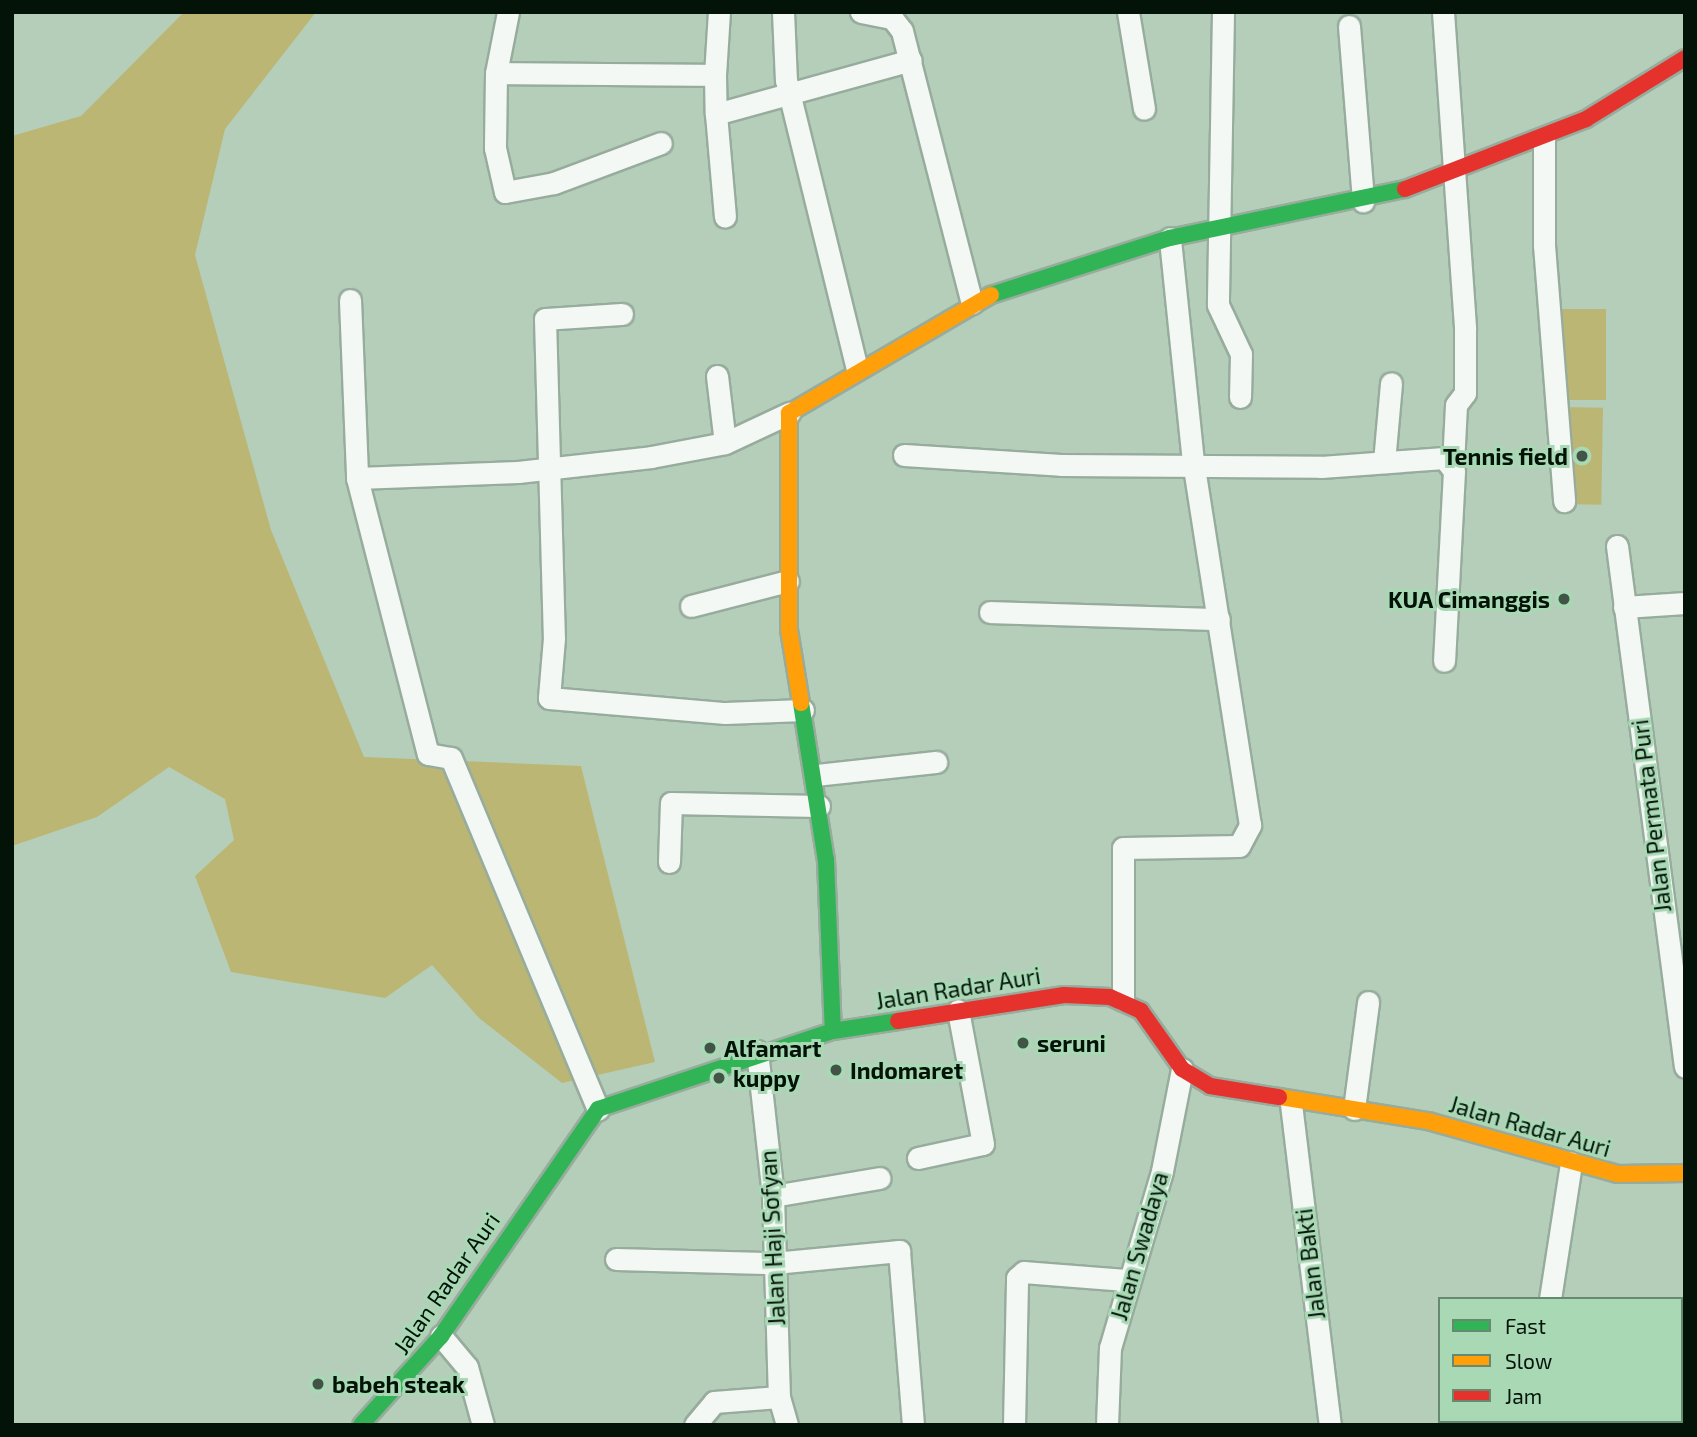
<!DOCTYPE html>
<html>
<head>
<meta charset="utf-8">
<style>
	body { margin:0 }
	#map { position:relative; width:1697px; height:1437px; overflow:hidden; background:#b4ceba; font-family:"Exo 2",sans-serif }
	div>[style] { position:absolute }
	.green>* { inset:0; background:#bcb674; transform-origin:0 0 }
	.roads { filter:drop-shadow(2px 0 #97ac9c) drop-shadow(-2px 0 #97ac9c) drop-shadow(0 2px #97ac9c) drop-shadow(0 -2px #97ac9c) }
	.street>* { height:21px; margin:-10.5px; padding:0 10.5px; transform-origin:10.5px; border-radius:10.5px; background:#f4f8f5 }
	.fast>* { height:16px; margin:-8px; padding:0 8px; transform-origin:8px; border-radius:8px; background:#30b455 }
	.slow>* { height:16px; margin:-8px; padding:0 8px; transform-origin:8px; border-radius:8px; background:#ff9f0a }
	.jam>* { height:16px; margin:-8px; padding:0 8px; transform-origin:8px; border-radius:8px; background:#e5322d }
	.dots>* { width:19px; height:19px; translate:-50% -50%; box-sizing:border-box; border:4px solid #a9d8b5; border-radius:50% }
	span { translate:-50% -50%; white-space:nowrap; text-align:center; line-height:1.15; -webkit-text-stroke:6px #a9d8b5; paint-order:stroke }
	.poi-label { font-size:23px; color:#031308; font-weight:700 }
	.right { translate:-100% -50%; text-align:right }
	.left { translate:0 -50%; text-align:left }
	.street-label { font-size:23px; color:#031308 }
	.frame { position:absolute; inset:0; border:14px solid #031308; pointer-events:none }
	.legend { position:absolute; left:1438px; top:1297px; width:245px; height:126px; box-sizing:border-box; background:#a9d8b5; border:2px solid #678970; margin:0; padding:9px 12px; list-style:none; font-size:21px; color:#031308 }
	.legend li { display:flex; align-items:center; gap:14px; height:35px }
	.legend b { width:35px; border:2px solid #678970 }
</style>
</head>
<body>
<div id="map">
	<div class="green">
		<i style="clip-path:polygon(184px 12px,316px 12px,225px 129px,195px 255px,271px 530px,364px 757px,581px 766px,655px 1062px,562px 1083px,479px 1018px,432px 965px,385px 998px,231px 972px,195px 876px,234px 840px,225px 799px,169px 767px,97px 817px,12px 846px,12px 136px,81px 116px)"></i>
		<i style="left:1561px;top:309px;width:45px;height:91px"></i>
		<i style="left:1560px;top:407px;width:43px;height:97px;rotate:1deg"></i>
	</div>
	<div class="roads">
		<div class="street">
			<i style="left:508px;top:12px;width:62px;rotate:101.1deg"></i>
			<i style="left:496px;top:73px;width:75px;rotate:90.8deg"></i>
			<i style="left:495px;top:148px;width:45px;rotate:77.2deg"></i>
			<i style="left:505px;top:192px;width:50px;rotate:-10.4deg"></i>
			<i style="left:554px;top:183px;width:114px;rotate:-20.5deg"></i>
			<i style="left:783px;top:12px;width:68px;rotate:87.5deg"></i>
			<i style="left:786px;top:80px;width:297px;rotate:76.2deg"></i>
			<i style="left:861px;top:12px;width:32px;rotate:11deg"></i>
			<i style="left:892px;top:18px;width:16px;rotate:52deg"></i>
			<i style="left:902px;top:31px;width:281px;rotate:75.6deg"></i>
			<i style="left:1128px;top:12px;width:98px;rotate:80.6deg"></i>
			<i style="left:1223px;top:12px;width:293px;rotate:91deg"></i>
			<i style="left:1218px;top:305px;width:54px;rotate:64.9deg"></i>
			<i style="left:1241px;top:354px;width:43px;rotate:91.3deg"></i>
			<i style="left:1443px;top:12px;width:318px;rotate:86deg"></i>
			<i style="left:1465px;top:329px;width:64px;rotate:90deg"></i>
			<i style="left:1465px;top:393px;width:15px;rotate:127deg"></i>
			<i style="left:1456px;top:405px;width:60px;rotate:92.9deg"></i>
			<i style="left:1349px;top:26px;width:176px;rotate:85.4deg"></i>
			<i style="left:496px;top:73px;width:219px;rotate:0.5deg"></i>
			<i style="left:715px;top:75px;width:63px;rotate:-86.4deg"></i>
			<i style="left:715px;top:75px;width:39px;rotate:89deg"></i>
			<i style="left:716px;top:114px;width:202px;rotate:-15.5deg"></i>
			<i style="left:716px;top:114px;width:103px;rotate:85deg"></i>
			<i style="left:1544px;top:140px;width:105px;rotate:90deg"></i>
			<i style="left:1544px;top:245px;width:257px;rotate:85.5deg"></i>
			<i style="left:350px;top:300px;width:178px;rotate:87.7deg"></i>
			<i style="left:357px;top:478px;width:285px;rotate:75.6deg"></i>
			<i style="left:428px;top:754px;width:23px;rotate:10deg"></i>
			<i style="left:451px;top:758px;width:381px;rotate:67.3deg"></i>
			<i style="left:622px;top:314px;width:77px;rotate:176.3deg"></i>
			<i style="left:545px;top:319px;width:319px;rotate:88.4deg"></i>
			<i style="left:554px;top:638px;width:60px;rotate:94.8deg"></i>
			<i style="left:549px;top:698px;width:177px;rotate:4.9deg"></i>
			<i style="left:725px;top:713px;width:78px;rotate:-2.2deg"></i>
			<i style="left:717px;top:376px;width:67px;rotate:83.2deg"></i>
			<i style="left:904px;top:455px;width:157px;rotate:3.6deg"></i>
			<i style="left:1061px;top:465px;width:260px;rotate:0.4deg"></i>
			<i style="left:1321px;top:467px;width:123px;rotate:-4.2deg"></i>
			<i style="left:1444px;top:458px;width:16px;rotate:52deg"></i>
			<i style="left:1454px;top:471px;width:190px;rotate:93deg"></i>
			<i style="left:1384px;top:462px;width:79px;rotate:-84.9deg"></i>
			<i style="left:357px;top:478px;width:161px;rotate:-2.1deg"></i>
			<i style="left:518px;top:472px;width:134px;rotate:-6.4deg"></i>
			<i style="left:651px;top:457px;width:75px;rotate:-10.7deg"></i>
			<i style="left:725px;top:443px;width:71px;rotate:-25.1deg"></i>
			<i style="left:1617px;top:546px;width:525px;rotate:82.56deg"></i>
			<i style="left:691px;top:606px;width:100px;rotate:-14.5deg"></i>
			<i style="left:1624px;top:607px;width:61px;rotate:-3.8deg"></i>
			<i style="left:990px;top:612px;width:229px;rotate:1.8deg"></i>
			<i style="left:816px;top:775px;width:121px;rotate:-6.2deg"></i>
			<i style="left:669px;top:862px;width:59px;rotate:-88.1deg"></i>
			<i style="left:671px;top:803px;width:148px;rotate:1.2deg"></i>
			<i style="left:1123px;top:1000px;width:152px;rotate:-90deg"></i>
			<i style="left:1123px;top:848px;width:116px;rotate:-1deg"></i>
			<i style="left:1239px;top:846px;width:24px;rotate:-62deg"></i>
			<i style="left:1250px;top:825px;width:367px;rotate:-98.9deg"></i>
			<i style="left:1193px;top:462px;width:225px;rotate:-95.9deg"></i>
			<i style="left:757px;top:1051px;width:146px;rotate:83.7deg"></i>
			<i style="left:773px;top:1196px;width:201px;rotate:88.3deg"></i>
			<i style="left:779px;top:1397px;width:29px;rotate:74deg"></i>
			<i style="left:1291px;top:1104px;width:323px;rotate:83.1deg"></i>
			<i style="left:1354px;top:1109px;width:108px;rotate:-82.5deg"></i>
			<i style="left:918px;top:1158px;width:66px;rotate:-12.2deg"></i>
			<i style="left:983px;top:1144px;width:136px;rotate:-100.6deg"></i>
			<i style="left:773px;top:1196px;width:108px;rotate:-9.6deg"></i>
			<i style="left:616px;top:1259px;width:158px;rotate:1.5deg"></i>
			<i style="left:774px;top:1263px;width:126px;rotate:-5.5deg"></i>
			<i style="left:899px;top:1251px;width:175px;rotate:85.4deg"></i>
			<i style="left:1550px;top:1299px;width:138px;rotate:-81.2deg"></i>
			<i style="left:441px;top:1336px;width:40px;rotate:50deg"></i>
			<i style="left:467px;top:1367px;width:60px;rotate:74.6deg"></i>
			<i style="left:1547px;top:1421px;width:4px;rotate:90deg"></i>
			<i style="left:695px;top:1425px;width:30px;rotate:-50deg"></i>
			<i style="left:714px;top:1402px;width:65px;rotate:-4.4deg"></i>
			<i style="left:1014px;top:1425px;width:147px;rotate:-88.8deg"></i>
			<i style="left:1017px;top:1278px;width:9px;rotate:-41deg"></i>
			<i style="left:1024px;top:1272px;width:101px;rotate:4.5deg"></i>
			<i style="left:1107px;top:1425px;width:77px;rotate:-87.8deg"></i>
			<i style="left:1110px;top:1348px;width:184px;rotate:-73.6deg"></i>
			<i style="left:1162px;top:1171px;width:104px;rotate:-78.9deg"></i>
		</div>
		<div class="fast">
			<i style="left:991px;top:295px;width:188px;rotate:-17.7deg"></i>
			<i style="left:1170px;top:238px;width:240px;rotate:-11.8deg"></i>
			<i style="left:801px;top:703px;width:159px;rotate:81deg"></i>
			<i style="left:826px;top:860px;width:171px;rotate:87.7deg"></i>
			<i style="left:361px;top:1425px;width:120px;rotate:-48deg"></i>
			<i style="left:441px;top:1336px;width:276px;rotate:-55.3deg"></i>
			<i style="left:598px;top:1109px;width:248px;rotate:-18.4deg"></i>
			<i style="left:833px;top:1031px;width:66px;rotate:-8.7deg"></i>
		</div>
		<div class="slow">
			<i style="left:801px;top:703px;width:74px;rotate:-99.3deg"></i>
			<i style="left:789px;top:630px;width:217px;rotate:-90deg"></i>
			<i style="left:789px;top:413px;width:234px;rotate:-30.3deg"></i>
			<i style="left:1279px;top:1097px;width:151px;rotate:9.2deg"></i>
			<i style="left:1428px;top:1121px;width:197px;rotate:15.6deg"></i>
			<i style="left:1618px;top:1174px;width:67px;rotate:-0.9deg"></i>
		</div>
		<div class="jam">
			<i style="left:1405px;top:189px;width:194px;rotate:-21.1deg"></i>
			<i style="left:1586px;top:119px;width:116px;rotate:-31.6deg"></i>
			<i style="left:898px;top:1021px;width:168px;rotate:-8.9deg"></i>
			<i style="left:1064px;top:995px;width:46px;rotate:2.5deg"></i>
			<i style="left:1110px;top:997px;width:34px;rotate:24deg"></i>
			<i style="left:1141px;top:1011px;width:71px;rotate:54.7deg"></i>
			<i style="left:1182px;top:1069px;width:33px;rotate:31deg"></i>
			<i style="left:1210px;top:1086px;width:70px;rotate:9.1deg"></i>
		</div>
	</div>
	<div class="dots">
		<i style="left:1582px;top:456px;background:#415446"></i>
		<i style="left:1564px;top:599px;background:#415446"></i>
		<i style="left:1023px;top:1043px;background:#415446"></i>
		<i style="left:710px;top:1048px;background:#415446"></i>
		<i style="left:836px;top:1070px;background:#415446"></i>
		<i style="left:719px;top:1078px;background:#415446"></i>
		<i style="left:318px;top:1384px;background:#415446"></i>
	</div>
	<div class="poi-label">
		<span class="right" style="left:1568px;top:456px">Tennis field</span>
		<span class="right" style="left:1550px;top:599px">KUA Cimanggis</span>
		<span class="left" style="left:1037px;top:1043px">seruni</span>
		<span class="left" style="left:724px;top:1048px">Alfamart</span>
		<span class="left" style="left:850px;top:1070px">Indomaret</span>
		<span class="left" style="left:733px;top:1078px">kuppy</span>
		<span class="left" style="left:332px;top:1384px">babeh steak</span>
	</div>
	<div class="street-label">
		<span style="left:1651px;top:816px;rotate:-97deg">Jalan Permata Puri</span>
		<span style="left:958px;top:988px;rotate:-9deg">Jalan Radar Auri</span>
		<span style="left:1530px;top:1126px;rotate:16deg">Jalan Radar Auri</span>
		<span style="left:772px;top:1238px;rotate:-93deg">Jalan Haji Sofyan</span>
		<span style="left:1139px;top:1246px;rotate:-74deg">Jalan Swadaya</span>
		<span style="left:1310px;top:1264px;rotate:-97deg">Jalan Bakti</span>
		<span style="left:446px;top:1283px;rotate:-55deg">Jalan Radar Auri</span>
	</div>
	<div class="frame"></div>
	<ul class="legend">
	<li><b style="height:9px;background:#30b455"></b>Fast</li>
	<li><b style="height:9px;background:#ff9f0a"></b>Slow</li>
	<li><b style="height:9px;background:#e5322d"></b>Jam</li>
	</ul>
</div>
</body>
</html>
